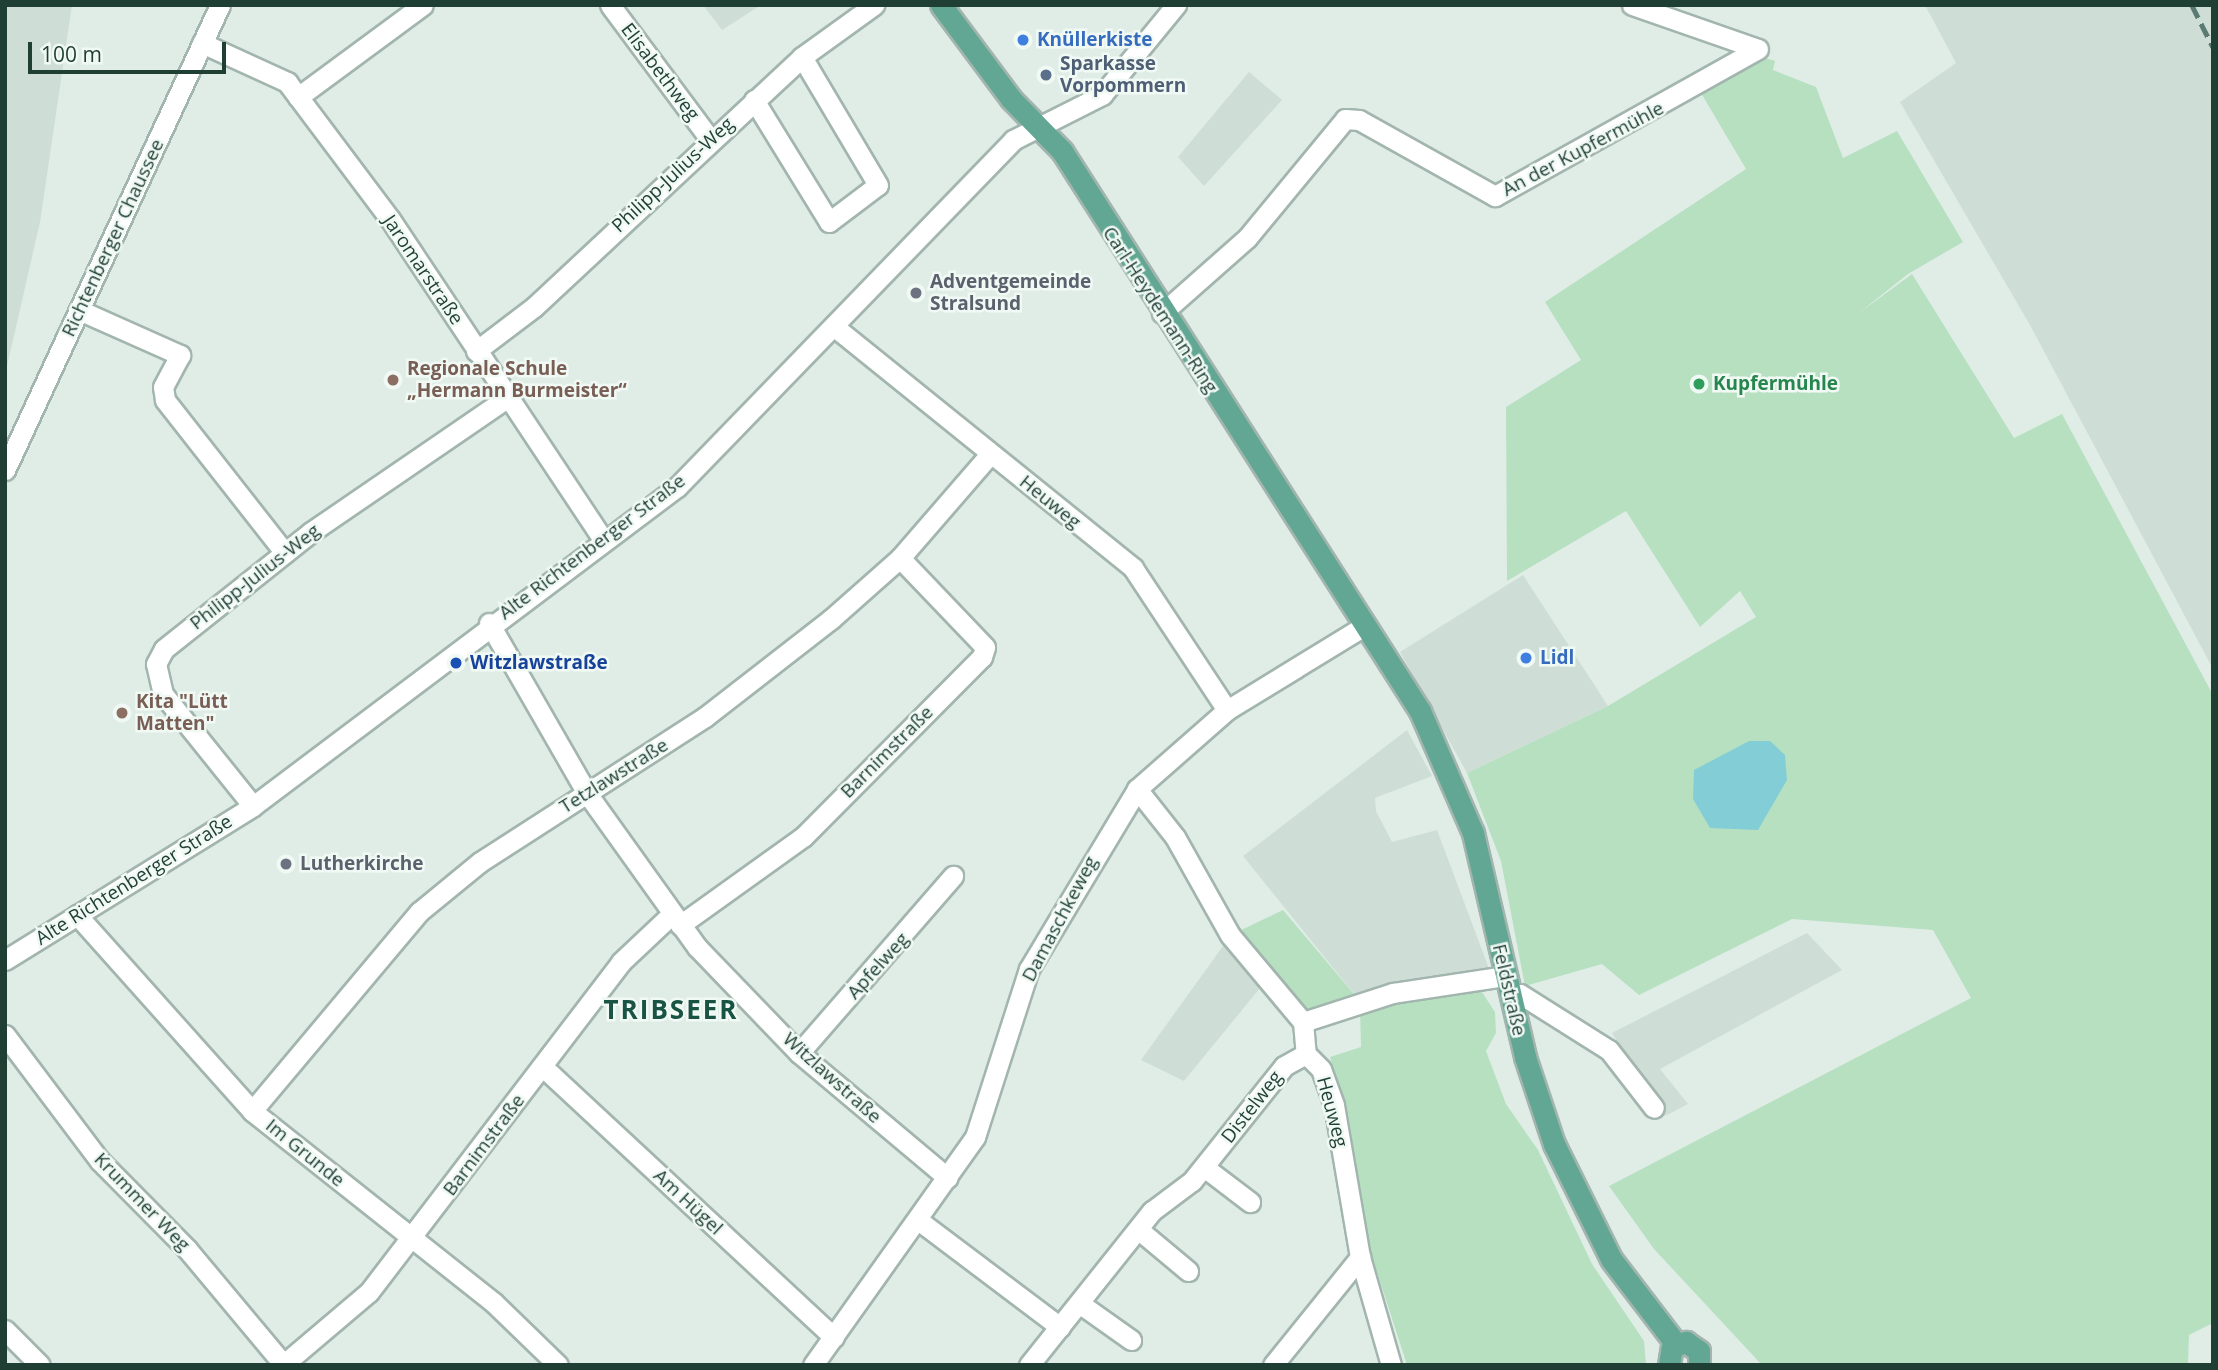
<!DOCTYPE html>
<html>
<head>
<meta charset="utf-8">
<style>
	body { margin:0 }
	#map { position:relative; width:2218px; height:1370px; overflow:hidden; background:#e0ede7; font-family:"Open Sans",sans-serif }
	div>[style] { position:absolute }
	.built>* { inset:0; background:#ceddd6 }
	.green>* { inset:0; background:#b7e0c1 }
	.water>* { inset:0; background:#83cdd7 }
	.roads { filter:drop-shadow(2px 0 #a2b5ae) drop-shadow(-2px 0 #a2b5ae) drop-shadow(0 2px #a2b5ae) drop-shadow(0 -2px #a2b5ae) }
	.minor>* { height:19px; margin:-9.5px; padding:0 9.5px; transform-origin:9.5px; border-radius:9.5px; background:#fff }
	.major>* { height:21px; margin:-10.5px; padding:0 10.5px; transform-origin:10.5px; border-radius:10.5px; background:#61a793 }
	.rail>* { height:4.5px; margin-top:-2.25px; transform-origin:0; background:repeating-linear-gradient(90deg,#597b71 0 14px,transparent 0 21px) }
	.dots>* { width:19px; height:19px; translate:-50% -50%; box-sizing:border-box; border:4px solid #f1f9f5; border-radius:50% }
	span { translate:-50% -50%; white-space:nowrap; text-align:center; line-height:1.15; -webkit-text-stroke:5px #f1f9f5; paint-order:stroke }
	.shop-label { font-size:19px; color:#366cbe; font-weight:700 }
	.left { translate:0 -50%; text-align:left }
	.service-label { font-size:19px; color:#4e5e75; font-weight:700 }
	.street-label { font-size:19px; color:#1f3f35 }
	.worship-label { font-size:19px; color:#5b616d; font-weight:700 }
	.education-label { font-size:19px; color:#785e54; font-weight:700 }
	.leisure-label { font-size:19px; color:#27864d; font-weight:700 }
	.transit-label { font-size:19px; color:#164399; font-weight:700 }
	.district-label { font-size:26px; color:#195343; font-weight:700; letter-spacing:2px }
	.frame { position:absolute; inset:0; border:7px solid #1f3f35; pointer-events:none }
	.scale { position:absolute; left:28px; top:42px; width:198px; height:32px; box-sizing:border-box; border:4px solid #1f3f35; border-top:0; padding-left:9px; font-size:21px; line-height:24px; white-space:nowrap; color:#1f3f35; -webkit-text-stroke:5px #f1f9f5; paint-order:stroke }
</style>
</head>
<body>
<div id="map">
	<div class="built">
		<i style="clip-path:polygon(5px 5px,72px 5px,40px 222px,5px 375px)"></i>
		<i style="clip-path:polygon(703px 5px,761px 5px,722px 30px)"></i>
		<i style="clip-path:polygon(1925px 5px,2213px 5px,2213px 669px,2030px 325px,1900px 102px,1956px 63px)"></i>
		<i style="clip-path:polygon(1249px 72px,1282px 100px,1204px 186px,1178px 157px)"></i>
		<i style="clip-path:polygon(1523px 575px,1608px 706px,1467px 773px,1400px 652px)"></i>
		<i style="clip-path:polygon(1407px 730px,1432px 776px,1375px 798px,1376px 811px,1392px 842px,1437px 830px,1491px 974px,1359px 1000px,1243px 856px)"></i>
		<i style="clip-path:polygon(1807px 933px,1842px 970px,1660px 1069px,1688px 1104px,1665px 1116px,1612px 1033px)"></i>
		<i style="clip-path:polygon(1223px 946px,1264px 983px,1184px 1081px,1141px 1060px)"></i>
	</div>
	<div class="green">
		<i style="clip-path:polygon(1765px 58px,1775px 61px,1773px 70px,1816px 87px,1843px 158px,1897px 131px,1963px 242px,1908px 274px,1859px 313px,1912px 274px,2014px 438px,2062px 414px,2213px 695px,2213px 1323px,2189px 1335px,2188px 1365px,1762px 1365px,1654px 1249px,1609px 1186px,1971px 998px,1933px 930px,1792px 919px,1639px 995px,1602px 964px,1525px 986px,1501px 861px,1467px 773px,1608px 706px,1756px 617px,1740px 591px,1700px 627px,1626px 511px,1507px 581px,1506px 407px,1581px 360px,1545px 302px,1746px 169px,1701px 93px)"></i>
		<i style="clip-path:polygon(1283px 910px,1359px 1000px,1303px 1013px,1235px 933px)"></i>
		<i style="clip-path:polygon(1478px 986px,1495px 1012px,1496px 1033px,1486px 1051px,1506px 1104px,1538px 1150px,1592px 1264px,1644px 1341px,1646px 1365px,1407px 1365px,1369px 1247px,1348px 1116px,1330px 1057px,1361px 1047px,1360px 1009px)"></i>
	</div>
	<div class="water">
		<i style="clip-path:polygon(1749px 741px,1770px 741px,1785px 755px,1787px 780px,1758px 830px,1710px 828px,1693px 799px,1694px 770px)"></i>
	</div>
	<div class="roads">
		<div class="minor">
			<i style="left:610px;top:5px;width:166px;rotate:53.3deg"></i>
			<i style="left:1632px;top:5px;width:133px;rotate:19.2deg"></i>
			<i style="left:202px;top:43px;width:94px;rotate:24.6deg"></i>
			<i style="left:287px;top:82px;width:171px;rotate:53.1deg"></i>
			<i style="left:390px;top:219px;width:387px;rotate:56.4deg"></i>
			<i style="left:298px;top:97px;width:155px;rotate:-36.4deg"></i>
			<i style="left:754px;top:100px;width:143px;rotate:58.4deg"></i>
			<i style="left:829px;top:222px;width:61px;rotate:-37.1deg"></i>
			<i style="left:878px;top:185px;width:149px;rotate:-120.7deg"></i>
			<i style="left:79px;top:310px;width:111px;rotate:24deg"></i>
			<i style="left:180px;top:355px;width:36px;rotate:118deg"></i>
			<i style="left:163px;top:387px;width:13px;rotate:81deg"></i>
			<i style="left:165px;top:400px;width:194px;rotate:51.9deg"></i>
			<i style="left:1162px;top:313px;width:113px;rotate:-41.4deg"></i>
			<i style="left:1247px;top:238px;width:154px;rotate:-50.5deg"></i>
			<i style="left:1345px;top:119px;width:14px;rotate:4deg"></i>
			<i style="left:1359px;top:120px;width:156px;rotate:29.2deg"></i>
			<i style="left:1495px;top:196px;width:301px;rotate:-29.2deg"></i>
			<i style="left:836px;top:328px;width:382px;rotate:38.9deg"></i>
			<i style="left:1133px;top:568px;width:170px;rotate:56.5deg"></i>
			<i style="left:476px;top:351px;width:73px;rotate:-37.2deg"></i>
			<i style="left:534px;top:307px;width:367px;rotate:-43deg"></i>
			<i style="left:802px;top:57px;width:89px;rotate:-35.8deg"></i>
			<i style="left:5px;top:470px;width:512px;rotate:-65.19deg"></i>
			<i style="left:489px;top:623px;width:195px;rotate:60.1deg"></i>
			<i style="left:586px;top:792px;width:191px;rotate:54.4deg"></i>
			<i style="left:697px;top:947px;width:147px;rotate:46.1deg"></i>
			<i style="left:799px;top:1053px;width:194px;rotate:40deg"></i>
			<i style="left:1137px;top:789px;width:61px;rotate:51.6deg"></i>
			<i style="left:1175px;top:837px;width:112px;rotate:60.7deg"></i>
			<i style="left:1230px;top:935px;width:114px;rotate:50deg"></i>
			<i style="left:1303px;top:1022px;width:32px;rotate:85deg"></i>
			<i style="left:1306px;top:1054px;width:21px;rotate:45deg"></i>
			<i style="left:1321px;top:1069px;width:38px;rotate:70deg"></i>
			<i style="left:1334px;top:1105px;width:154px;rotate:80.3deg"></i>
			<i style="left:1360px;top:1257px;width:112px;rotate:74deg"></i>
			<i style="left:253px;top:806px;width:144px;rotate:-128.8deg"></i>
			<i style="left:163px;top:694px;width:31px;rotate:-103deg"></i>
			<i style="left:156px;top:664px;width:17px;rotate:-62deg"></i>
			<i style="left:164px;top:649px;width:188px;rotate:-38.5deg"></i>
			<i style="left:311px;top:532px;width:235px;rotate:-34.4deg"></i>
			<i style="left:77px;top:915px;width:263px;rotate:48.2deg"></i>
			<i style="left:252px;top:1111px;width:309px;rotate:38.4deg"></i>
			<i style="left:494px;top:1303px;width:89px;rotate:44.1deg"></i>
			<i style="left:680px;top:925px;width:151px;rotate:-35.6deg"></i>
			<i style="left:803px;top:837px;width:254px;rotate:-45.2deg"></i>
			<i style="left:982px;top:657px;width:10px;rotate:-73deg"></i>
			<i style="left:985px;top:647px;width:123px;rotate:-133.7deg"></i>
			<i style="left:5px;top:960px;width:292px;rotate:-31.8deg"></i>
			<i style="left:253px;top:806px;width:531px;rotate:-36.96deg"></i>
			<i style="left:677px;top:487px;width:483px;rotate:-45.9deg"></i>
			<i style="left:1013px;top:140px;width:100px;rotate:-26.8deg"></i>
			<i style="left:1102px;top:95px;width:117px;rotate:-50.6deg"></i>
			<i style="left:1510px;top:996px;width:10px;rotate:-11deg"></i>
			<i style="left:1520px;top:994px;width:105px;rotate:32.2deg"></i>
			<i style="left:1609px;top:1050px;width:73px;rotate:52.2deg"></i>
			<i style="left:1303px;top:1022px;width:95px;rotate:-17.9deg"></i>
			<i style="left:1393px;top:993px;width:113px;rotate:-8.6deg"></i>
			<i style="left:5px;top:1035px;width:158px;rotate:53deg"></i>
			<i style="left:100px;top:1161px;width:124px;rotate:45.3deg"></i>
			<i style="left:187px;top:1249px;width:151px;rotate:50.1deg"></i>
			<i style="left:799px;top:1053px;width:235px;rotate:-49deg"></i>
			<i style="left:543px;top:1067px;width:397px;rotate:42.9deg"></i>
			<i style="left:252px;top:1111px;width:260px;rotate:-50deg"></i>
			<i style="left:419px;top:912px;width:79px;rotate:-39.3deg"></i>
			<i style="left:480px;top:862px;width:268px;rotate:-32.8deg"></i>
			<i style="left:705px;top:717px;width:160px;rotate:-37.9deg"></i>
			<i style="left:831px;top:619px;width:92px;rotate:-41.5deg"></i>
			<i style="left:900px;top:558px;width:138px;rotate:-49.1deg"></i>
			<i style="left:1204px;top:1167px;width:58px;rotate:37.3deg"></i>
			<i style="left:918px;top:1220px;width:178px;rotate:37deg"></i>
			<i style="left:1139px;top:1230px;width:64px;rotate:39.9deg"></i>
			<i style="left:1079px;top:1303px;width:64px;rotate:35.4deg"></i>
			<i style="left:5px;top:1330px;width:49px;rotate:45deg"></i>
			<i style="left:284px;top:1364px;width:111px;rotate:-40.3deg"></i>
			<i style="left:369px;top:1292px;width:415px;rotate:-52.6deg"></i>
			<i style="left:621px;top:962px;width:70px;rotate:-43.3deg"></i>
			<i style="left:813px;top:1365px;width:280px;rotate:-54.6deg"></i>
			<i style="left:975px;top:1137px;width:176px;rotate:-72.2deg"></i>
			<i style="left:1029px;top:969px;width:210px;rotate:-59deg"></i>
			<i style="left:1137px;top:789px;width:120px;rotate:-41.3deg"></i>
			<i style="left:1227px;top:710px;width:161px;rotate:-31.5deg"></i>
			<i style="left:1029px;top:1365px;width:197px;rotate:-51.4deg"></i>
			<i style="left:1152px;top:1211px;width:50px;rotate:-36.9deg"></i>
			<i style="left:1192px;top:1181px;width:147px;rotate:-51.3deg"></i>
			<i style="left:1284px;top:1066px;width:25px;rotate:-29deg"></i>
			<i style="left:1273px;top:1365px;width:139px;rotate:-51.1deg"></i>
		</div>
		<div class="major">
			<i style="left:941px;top:5px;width:117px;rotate:53.3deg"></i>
			<i style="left:1011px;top:99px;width:73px;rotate:45.6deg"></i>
			<i style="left:1062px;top:151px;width:665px;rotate:57.41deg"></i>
			<i style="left:1420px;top:711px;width:133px;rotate:66.5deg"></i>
			<i style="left:1473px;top:833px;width:230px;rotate:76.9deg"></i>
			<i style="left:1525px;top:1057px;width:92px;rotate:71.6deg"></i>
			<i style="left:1554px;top:1144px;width:128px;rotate:63.6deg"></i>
			<i style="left:1611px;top:1259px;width:107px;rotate:52.6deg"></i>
			<i style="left:1669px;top:1365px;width:18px;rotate:-81deg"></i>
			<i style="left:1672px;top:1347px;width:15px;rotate:-20deg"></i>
			<i style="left:1686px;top:1342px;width:16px;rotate:35deg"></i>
			<i style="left:1699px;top:1351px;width:14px;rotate:90deg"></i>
		</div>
	</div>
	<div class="rail">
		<i style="left:2192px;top:5px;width:47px;rotate:63.4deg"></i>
	</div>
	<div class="dots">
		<i style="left:1023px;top:40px;background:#3f7fe0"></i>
		<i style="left:1046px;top:75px;background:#5c6f8a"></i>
		<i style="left:916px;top:293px;background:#6b7280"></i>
		<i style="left:393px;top:380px;background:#8d6e63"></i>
		<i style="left:1699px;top:384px;background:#2e9e5b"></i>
		<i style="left:1526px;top:658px;background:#3f7fe0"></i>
		<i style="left:456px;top:663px;background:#1a4fb4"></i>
		<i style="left:122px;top:713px;background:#8d6e63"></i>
		<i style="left:286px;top:864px;background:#6b7280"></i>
	</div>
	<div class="shop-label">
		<span class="left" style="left:1037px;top:40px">Knüllerkiste</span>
		<span class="left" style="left:1540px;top:658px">Lidl</span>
	</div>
	<div class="service-label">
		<span class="left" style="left:1060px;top:75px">Sparkasse<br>Vorpommern</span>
	</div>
	<div class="street-label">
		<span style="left:660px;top:72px;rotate:53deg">Elisabethweg</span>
		<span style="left:1583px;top:149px;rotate:-28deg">An der Kupfermühle</span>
		<span style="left:673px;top:175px;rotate:-43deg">Philipp-Julius-Weg</span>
		<span style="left:113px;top:238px;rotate:-65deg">Richtenberger Chaussee</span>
		<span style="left:423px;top:270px;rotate:56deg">Jaromarstraße</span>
		<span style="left:1160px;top:310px;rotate:57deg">Carl-Heydemann-Ring</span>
		<span style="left:1050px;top:502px;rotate:39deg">Heuweg</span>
		<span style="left:592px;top:547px;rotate:-37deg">Alte Richtenberger Straße</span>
		<span style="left:255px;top:577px;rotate:-38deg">Philipp-Julius-Weg</span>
		<span style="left:887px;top:752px;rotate:-45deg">Barnimstraße</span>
		<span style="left:614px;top:776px;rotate:-32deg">Tetzlawstraße</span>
		<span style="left:134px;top:880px;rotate:-32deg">Alte Richtenberger Straße</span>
		<span style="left:1060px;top:919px;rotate:-62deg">Damaschkeweg</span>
		<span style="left:878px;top:966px;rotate:-48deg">Apfelweg</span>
		<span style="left:1509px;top:990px;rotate:77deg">Feldstraße</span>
		<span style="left:832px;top:1078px;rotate:42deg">Witzlawstraße</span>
		<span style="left:1252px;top:1107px;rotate:-52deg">Distelweg</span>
		<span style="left:1332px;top:1112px;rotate:75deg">Heuweg</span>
		<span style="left:484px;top:1145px;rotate:-53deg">Barnimstraße</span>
		<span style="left:305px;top:1153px;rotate:39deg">Im Grunde</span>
		<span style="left:142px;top:1202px;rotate:46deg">Krummer Weg</span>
		<span style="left:688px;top:1202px;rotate:43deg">Am Hügel</span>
	</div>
	<div class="worship-label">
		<span class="left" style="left:930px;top:293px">Adventgemeinde<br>Stralsund</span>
		<span class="left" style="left:300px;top:864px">Lutherkirche</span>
	</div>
	<div class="education-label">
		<span class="left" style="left:407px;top:380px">Regionale Schule<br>„Hermann Burmeister“</span>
		<span class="left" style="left:136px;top:713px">Kita "Lütt<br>Matten"</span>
	</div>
	<div class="leisure-label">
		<span class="left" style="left:1713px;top:384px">Kupfermühle</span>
	</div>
	<div class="transit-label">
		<span class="left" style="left:470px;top:663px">Witzlawstraße</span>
	</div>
	<div class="district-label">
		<span style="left:671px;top:1010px">TRIBSEER</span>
	</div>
	<div class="frame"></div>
	<div class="scale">100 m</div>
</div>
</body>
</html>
